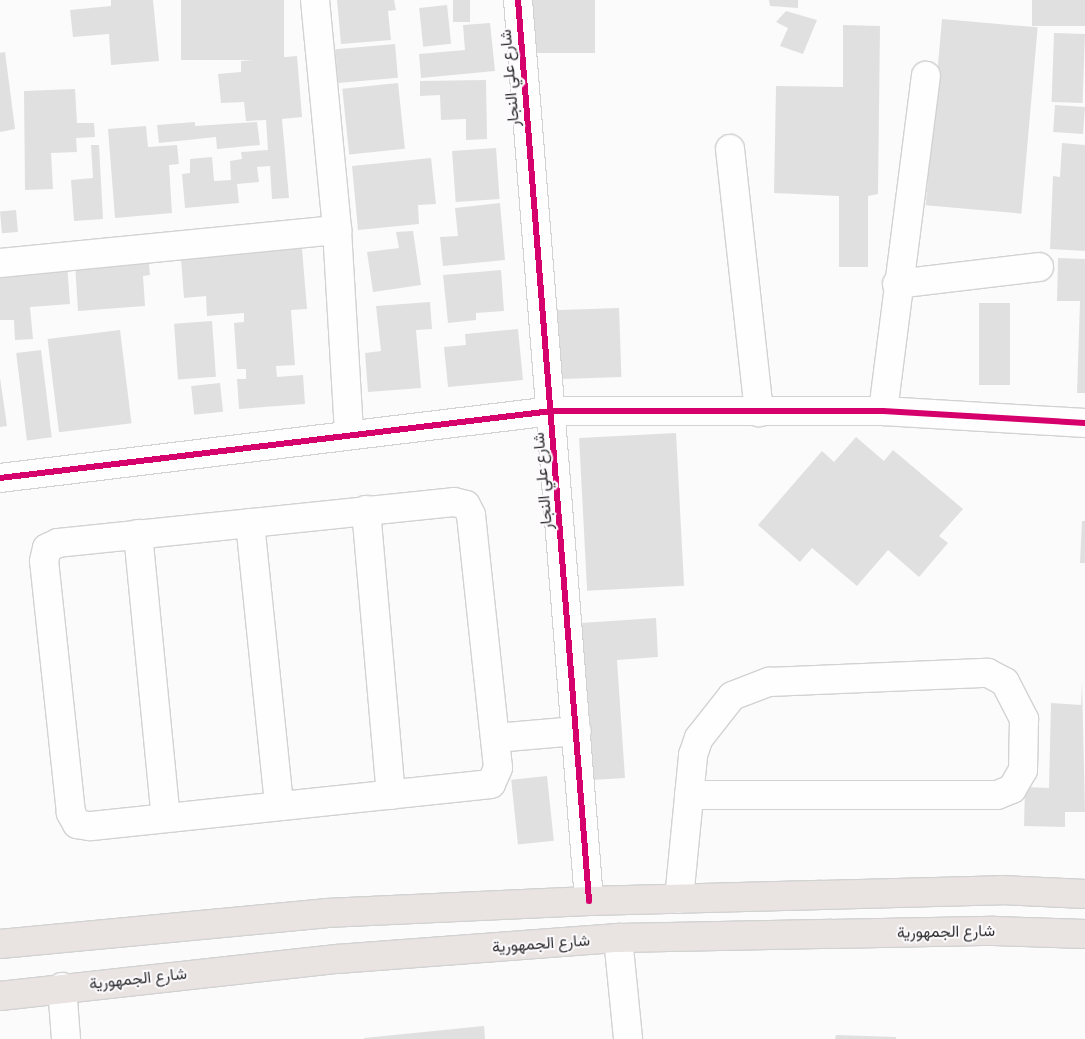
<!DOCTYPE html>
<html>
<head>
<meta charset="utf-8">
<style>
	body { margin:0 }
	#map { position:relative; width:1085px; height:1039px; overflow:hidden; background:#fcfbfc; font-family:"Roboto Condensed",Vazirmatn,sans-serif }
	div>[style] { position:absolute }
	.building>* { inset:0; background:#e0e0e0; transform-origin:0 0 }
	.roads { filter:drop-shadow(1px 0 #d3d2d3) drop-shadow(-1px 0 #d3d2d3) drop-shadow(0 1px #d3d2d3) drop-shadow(0 -1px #d3d2d3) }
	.minor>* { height:28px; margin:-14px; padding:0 14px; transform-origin:14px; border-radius:14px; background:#fffeff }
	.major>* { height:28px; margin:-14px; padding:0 14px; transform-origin:14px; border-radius:14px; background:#e9e4e1 }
	.cycleway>* { height:6px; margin:-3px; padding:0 3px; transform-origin:3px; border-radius:3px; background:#d6006c }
	span { translate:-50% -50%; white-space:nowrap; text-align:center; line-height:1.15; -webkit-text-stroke:4px #fcfafd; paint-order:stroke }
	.street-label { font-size:16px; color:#2d2c2d }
</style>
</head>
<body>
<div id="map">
	<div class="building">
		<i style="clip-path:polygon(111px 0,153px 0,159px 61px,111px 65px,109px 34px,73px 37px,70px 10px,111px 6px)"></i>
		<i style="left:181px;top:0;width:103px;height:60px"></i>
		<i style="clip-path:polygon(337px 0,394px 0,396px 10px,388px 11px,391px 40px,341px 44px)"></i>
		<i style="left:453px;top:0;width:17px;height:22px"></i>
		<i style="left:523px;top:0;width:72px;height:53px"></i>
		<i style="clip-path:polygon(769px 0,798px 0,798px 8px,770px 6px)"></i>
		<i style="left:1032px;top:0;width:53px;height:26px"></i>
		<i style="left:447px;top:5px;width:39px;height:28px;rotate:84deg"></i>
		<i style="clip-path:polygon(786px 11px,817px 20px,803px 54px,780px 46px,788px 28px,776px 22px)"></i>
		<i style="left:942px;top:19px;width:96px;height:187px;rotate:5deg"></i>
		<i style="clip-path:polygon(490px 23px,495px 71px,421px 78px,419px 54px,465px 50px,463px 25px)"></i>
		<i style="clip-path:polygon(843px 25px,880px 26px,878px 194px,868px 196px,868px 267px,839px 267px,839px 196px,774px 193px,776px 86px,843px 87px)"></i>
		<i style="left:1054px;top:33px;width:31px;height:69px;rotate:2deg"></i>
		<i style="left:395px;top:44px;width:34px;height:60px;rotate:85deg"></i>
		<i style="clip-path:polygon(5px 52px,15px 129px,0 132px,0 53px)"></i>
		<i style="clip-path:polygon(297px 56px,302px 117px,282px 119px,289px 198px,272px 199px,270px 166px,257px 167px,259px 182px,237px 184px,239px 203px,185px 208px,182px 174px,190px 173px,190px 159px,212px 157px,214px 181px,231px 180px,230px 161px,242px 159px,241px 152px,268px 150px,266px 120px,246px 121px,244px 102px,221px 103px,218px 74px,241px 72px,241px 61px)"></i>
		<i style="clip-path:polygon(486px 80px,487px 139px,466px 140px,466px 119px,441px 120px,440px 95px,420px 96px,420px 81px)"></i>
		<i style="left:398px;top:83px;width:66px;height:56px;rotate:84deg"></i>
		<i style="clip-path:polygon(75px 89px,77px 123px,94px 123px,95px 137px,76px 138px,77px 152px,51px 153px,53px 189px,25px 190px,24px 91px)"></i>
		<i style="left:1055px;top:105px;width:30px;height:27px;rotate:4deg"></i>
		<i style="clip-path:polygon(195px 122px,195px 126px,257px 122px,260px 145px,217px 149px,216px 137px,159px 143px,157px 125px)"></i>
		<i style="clip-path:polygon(146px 126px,148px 147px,177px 145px,179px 164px,169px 165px,172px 213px,115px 218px,108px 129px)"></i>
		<i style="clip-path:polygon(1062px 143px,1085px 145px,1085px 251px,1050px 249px,1053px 176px,1060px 177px)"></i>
		<i style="clip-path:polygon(91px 145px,99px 145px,103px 219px,74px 221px,71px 180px,93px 178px)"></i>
		<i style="left:496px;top:148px;width:51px;height:44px;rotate:86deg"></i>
		<i style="clip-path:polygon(431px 158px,436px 204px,418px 205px,419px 224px,358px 230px,352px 166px)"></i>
		<i style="clip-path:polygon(500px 203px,505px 260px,443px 266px,440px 237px,458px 236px,455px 208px)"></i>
		<i style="left:16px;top:210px;width:22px;height:16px;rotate:85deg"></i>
		<i style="clip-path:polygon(413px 231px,421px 285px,373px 292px,367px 252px,399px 248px,396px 232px)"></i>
		<i style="clip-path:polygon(301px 237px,307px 309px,291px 310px,295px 365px,276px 366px,277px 377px,303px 375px,305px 404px,239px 409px,237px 379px,246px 379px,246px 369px,237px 369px,234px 323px,244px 322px,244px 313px,207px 316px,206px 296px,184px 298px,180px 246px)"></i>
		<i style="clip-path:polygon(148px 252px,150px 275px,143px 276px,145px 306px,78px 311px,75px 264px)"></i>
		<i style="clip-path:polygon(1058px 258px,1085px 259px,1085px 393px,1077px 393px,1080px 301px,1057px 301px)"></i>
		<i style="clip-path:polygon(67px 263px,70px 304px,30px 307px,33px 339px,15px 340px,14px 320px,0 320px,0 268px)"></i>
		<i style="clip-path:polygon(501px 270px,504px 311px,476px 313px,476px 320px,448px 323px,443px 275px)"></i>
		<i style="clip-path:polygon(430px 302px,432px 329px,416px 330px,421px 388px,368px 392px,365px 353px,381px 351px,376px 306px)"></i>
		<i style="left:979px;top:303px;width:31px;height:82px"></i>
		<i style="left:619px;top:308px;width:69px;height:67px;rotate:88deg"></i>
		<i style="left:212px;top:321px;width:56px;height:38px;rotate:86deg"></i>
		<i style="clip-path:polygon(518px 329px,523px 380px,448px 387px,444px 347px,466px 345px,465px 334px)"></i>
		<i style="left:120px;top:330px;width:94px;height:73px;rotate:83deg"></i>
		<i style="left:41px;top:350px;width:88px;height:25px;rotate:83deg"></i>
		<i style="clip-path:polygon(0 378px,7px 426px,0 427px)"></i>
		<i style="left:220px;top:383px;width:29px;height:29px;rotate:84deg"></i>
		<i style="left:676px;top:433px;width:153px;height:97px;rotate:87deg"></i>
		<i style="clip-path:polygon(856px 437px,884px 461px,893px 450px,963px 509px,939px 536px,948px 543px,919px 577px,888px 550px,857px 586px,812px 548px,800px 562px,758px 525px,822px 451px,834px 462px)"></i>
		<i style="clip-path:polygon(1082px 521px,1085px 521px,1085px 563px,1080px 563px)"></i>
		<i style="clip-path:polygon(656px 618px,658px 657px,617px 660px,625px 778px,592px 780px,581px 623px)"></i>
		<i style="clip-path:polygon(1082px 681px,1085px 812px,1065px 812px,1065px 827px,1024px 826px,1025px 787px,1049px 788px,1051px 703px,1081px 705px)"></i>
		<i style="left:547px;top:776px;width:65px;height:36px;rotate:84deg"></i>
		<i style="clip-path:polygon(484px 1026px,485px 1039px,364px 1039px,364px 1038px)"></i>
		<i style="clip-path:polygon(836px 1035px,896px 1037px,896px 1039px,835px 1039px)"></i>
	</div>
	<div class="roads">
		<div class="minor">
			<i style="left:315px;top:0;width:231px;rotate:84.5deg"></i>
			<i style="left:337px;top:230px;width:203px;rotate:86.6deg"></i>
			<i style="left:518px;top:0;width:904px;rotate:85.49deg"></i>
			<i style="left:730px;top:149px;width:265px;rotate:83.7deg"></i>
			<i style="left:0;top:263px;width:339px;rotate:-5.6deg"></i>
			<i style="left:897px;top:284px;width:143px;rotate:-6.8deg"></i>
			<i style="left:883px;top:411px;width:338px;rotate:-82.7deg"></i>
			<i style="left:0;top:478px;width:556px;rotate:-6.92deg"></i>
			<i style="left:552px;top:411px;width:331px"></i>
			<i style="left:883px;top:411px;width:202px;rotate:3.4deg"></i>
			<i style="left:454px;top:502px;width:12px;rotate:14deg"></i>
			<i style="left:466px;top:505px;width:11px;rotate:63deg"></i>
			<i style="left:471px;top:515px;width:254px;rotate:83.9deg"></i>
			<i style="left:498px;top:768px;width:17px;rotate:114deg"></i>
			<i style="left:491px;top:784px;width:404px;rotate:174deg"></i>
			<i style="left:89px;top:826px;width:12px;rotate:-171deg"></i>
			<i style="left:77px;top:824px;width:13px;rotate:-119deg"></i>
			<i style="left:71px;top:813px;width:253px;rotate:-96.1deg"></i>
			<i style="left:44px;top:561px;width:13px;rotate:-77deg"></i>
			<i style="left:47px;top:548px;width:12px;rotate:-24deg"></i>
			<i style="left:58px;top:543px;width:398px;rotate:-5.9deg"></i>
			<i style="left:366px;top:510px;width:286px;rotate:85deg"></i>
			<i style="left:250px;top:523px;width:284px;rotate:84.1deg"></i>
			<i style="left:138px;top:534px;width:285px;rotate:84.4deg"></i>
			<i style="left:495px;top:738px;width:82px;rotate:-4.9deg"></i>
			<i style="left:679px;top:899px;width:145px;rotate:-84.4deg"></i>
			<i style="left:693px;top:755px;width:18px;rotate:-71deg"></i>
			<i style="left:699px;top:738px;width:53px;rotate:-51.8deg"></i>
			<i style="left:732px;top:696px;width:40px;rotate:-21deg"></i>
			<i style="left:769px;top:682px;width:219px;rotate:-2.4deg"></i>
			<i style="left:988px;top:673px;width:19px;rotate:28deg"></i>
			<i style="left:1005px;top:682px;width:42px;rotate:62.8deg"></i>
			<i style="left:1024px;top:719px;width:51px;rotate:91.1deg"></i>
			<i style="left:1023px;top:770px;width:22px;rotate:120deg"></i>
			<i style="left:1012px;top:789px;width:16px;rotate:158deg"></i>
			<i style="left:997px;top:795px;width:308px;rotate:180deg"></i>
			<i style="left:618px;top:938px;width:101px;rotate:84.3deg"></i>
			<i style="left:62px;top:987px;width:52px;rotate:85.6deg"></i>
		</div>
		<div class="major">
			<i style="left:0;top:944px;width:327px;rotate:-5.4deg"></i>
			<i style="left:326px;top:913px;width:263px;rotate:-2.6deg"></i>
			<i style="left:589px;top:901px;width:412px;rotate:-1.5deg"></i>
			<i style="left:1001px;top:890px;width:84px;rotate:2.7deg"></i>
			<i style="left:0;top:996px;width:339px;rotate:-6.3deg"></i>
			<i style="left:337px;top:959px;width:282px;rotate:-4.3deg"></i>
			<i style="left:618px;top:938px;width:376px;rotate:-1.1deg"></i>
			<i style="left:994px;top:931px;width:91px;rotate:1.9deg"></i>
		</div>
	</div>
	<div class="cycleway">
		<i style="left:518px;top:0;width:904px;rotate:85.49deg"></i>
		<i style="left:0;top:478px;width:556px;rotate:-6.92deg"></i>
		<i style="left:552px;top:411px;width:331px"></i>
		<i style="left:883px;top:411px;width:202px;rotate:3.4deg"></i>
	</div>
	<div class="street-label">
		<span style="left:510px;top:78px;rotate:-95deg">شارع علي النجار</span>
		<span style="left:543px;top:481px;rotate:-95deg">شارع علي النجار</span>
		<span style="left:946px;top:932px;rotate:-1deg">شارع الجمهورية</span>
		<span style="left:541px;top:944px;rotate:-4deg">شارع الجمهورية</span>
		<span style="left:138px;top:979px;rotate:-6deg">شارع الجمهورية</span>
	</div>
</div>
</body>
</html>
